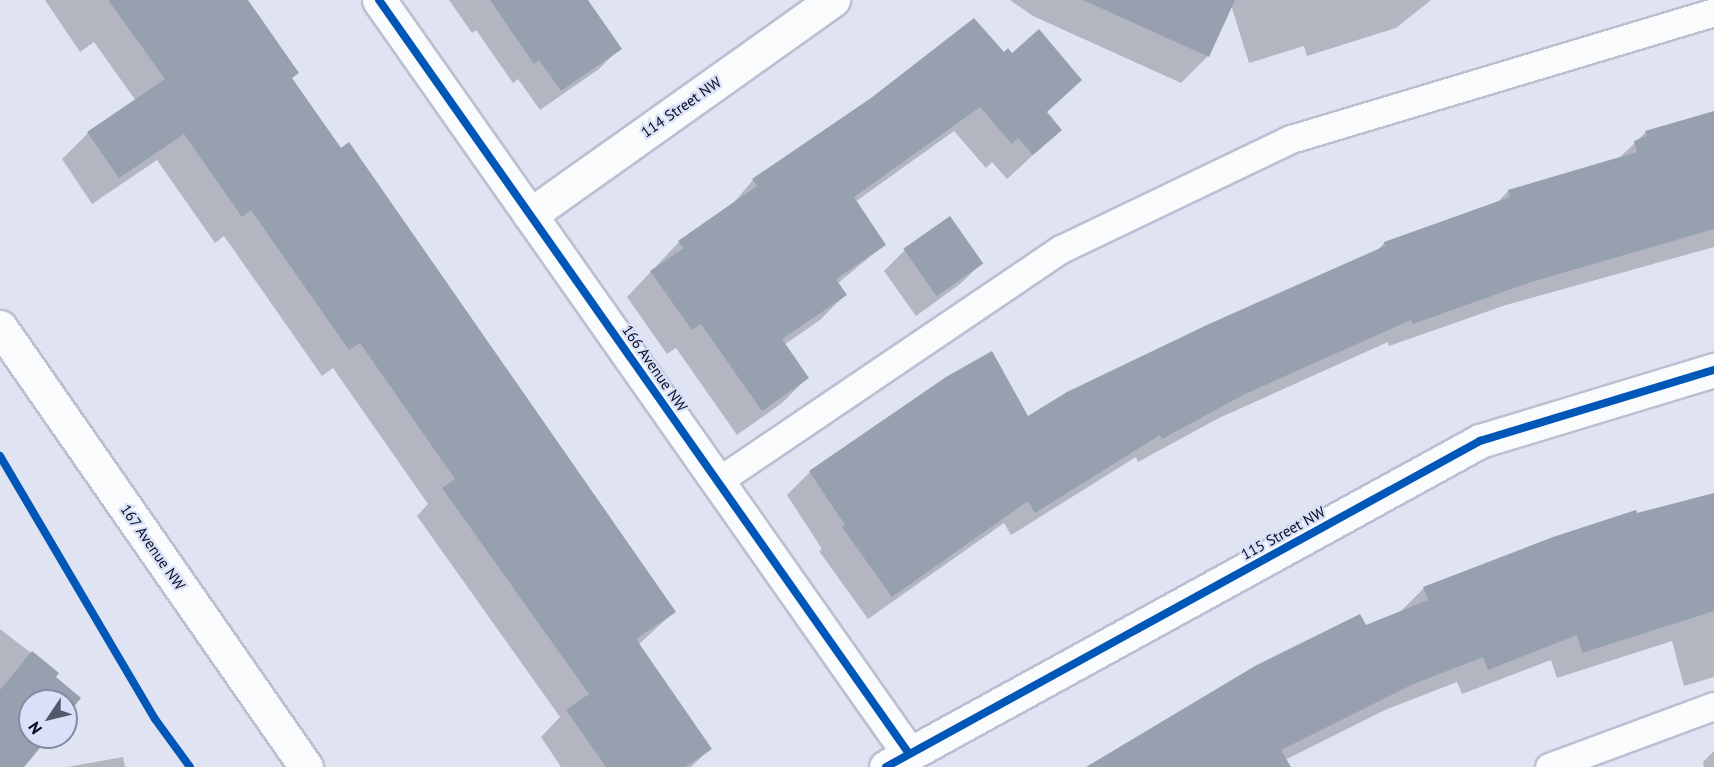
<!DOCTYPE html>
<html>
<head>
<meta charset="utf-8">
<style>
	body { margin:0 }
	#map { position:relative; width:1714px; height:767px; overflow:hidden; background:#e0e4f2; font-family:"PT Sans",sans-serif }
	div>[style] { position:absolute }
	.shadow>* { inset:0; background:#0003 }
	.building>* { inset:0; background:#96a0af; transform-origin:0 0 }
	.roads { filter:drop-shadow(2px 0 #bbc0d2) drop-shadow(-2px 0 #bbc0d2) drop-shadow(0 2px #bbc0d2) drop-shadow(0 -2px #bbc0d2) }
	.service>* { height:27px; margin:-13.5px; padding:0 13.5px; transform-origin:13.5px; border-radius:13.5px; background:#fafbfd }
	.minor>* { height:33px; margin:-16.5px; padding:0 16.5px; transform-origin:16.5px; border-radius:16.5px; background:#fafbfd }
	.tertiary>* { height:33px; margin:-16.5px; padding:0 16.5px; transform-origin:16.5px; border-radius:16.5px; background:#fafbfd }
	.secondary>* { height:33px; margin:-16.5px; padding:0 16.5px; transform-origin:16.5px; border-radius:16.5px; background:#fafbfd }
	.cycleway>* { height:8px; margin:-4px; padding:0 4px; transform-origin:4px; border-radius:4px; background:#0057b8 }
	span { translate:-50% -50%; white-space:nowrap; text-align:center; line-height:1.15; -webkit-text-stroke:4.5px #d9e1f9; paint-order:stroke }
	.street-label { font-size:15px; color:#070b1f }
	.north { position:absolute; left:18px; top:689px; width:60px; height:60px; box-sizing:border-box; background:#d9e1f9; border:2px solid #858ba2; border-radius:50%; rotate:235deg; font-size:16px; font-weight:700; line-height:24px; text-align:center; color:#070b1f }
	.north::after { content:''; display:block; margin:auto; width:21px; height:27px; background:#535769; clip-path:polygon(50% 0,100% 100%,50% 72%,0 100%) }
</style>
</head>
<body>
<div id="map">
	<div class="shadow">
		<i style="clip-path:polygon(45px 0,246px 0,291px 79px,674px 612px,638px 645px,710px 749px,691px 767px,561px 767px,541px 737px,560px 717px,417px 516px,428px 504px,333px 368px,322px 376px,224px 236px,215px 243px,157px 160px,92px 204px,62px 159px,88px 133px,136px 101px,94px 42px,80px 52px)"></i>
		<i style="clip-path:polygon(449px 0,586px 0,620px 48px,599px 69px,540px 110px,518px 79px,513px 83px,476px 30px,472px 33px)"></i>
		<i style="clip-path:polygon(1010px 0,1431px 0,1396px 28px,1307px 56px,1304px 46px,1249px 63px,1231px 5px,1208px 56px,1181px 83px,1033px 16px)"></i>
		<i style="clip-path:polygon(974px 20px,1060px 130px,1007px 179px,992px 162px,986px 168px,954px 131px,855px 202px,884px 245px,837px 284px,845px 295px,820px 320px,784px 345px,807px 378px,782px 403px,737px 435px,676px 348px,667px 354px,627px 297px,679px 242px,730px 207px,753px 180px,871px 99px)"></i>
		<i style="clip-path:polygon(1714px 112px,1714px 247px,1506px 305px,1389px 346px,1388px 342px,1219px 418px,1138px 462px,1136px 457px,1011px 535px,1004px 523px,868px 619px,819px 551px,822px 549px,787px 495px,810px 472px,1028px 418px,1376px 252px,1384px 243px,1497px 203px,1508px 191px,1617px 160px,1646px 132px)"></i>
		<i style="clip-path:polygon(905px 250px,981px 264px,960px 284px,916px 316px,884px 271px)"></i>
		<i style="clip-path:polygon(1714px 494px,1714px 677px,1684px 686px,1672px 641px,1557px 678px,1551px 660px,1462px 694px,1457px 682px,1385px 710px,1285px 760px,1287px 767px,1093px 767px,1398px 614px,1424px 588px,1636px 515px)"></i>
		<i style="clip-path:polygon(0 629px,57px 673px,54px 677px,79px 698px,66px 714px,66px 701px,30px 701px,30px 737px,47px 737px,22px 767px,0 767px)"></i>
		<i style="clip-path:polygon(1714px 751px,1714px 767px,1704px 767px,1703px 762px)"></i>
		<i style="clip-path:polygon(123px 757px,125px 767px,67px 767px)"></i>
	</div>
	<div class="building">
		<i style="clip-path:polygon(108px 0,248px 0,299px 73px,292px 78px,341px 148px,349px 142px,676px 612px,636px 639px,712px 749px,685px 767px,606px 767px,566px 710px,589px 694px,442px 488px,455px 479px,360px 343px,349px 350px,251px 210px,242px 217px,184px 134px,119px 178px,87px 132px,165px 79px)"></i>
		<i style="clip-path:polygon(490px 0,588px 0,622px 49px,561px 91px,539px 60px,534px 64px)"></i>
		<i style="clip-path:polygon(1083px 0,1235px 0,1209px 57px)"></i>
		<i style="clip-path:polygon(974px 18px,1004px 52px,1008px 48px,1012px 53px,1039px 29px,1082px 80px,1047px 112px,1062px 130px,1033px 155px,1018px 138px,1012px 144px,980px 107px,854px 197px,886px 245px,836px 279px,847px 295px,782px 339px,809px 378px,762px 411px,701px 324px,692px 330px,650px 271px,684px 248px,678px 241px,757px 186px,752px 179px,871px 98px)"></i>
		<i style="clip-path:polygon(1714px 111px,1714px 229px,1531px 282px,1413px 324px,1411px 320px,1245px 394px,1162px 439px,1160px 435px,1035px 513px,1028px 501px,892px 597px,842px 527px,845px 525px,809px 471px,946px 377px,992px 351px,1028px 416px,1067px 392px,1209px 324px,1385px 246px,1384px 242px,1510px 197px,1508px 190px,1637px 152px,1634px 141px,1647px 136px,1645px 131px)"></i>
		<i style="left:950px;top:216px;width:58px;height:57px;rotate:55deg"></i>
		<i style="clip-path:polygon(1714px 493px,1714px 611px,1582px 653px,1577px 635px,1488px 670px,1483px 657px,1411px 685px,1281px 750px,1291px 767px,1086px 767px,1255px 666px,1360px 614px,1366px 625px,1428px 600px,1423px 587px,1553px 537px,1636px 510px,1637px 513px)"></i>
		<i style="clip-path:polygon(32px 651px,59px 673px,56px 677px,81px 698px,66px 716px,66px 701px,30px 701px,30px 737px,49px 737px,24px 767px,0 767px,0 690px)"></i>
	</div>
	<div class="roads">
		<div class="service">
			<i style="left:718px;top:481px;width:414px;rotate:-34.1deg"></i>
			<i style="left:1061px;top:249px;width:255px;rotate:-25.6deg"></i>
			<i style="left:1291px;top:139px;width:442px;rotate:-16.7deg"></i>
			<i style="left:1549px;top:767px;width:176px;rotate:-20.3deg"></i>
		</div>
		<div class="minor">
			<i style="left:379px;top:0;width:919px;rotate:54.88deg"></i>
			<i style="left:530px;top:215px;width:372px;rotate:-35.4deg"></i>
		</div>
		<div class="tertiary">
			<i style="left:886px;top:767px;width:678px;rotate:-28.76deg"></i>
			<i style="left:1480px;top:441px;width:245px;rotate:-16.9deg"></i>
		</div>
		<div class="secondary">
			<i style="left:0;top:327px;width:536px;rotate:55.18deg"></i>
		</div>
	</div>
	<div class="cycleway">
		<i style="left:379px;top:0;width:919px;rotate:54.88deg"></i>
		<i style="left:0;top:456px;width:305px;rotate:59.5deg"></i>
		<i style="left:155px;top:719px;width:59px;rotate:53.9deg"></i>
		<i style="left:886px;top:767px;width:678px;rotate:-28.76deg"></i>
		<i style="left:1480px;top:441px;width:245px;rotate:-16.9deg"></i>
	</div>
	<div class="street-label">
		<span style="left:681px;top:107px;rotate:-35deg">114 Street NW</span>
		<span style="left:655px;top:368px;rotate:55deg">166 Avenue NW</span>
		<span style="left:1283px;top:533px;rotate:-29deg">115 Street NW</span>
		<span style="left:153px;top:547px;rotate:55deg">167 Avenue NW</span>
	</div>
	<div class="north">N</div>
</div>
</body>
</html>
